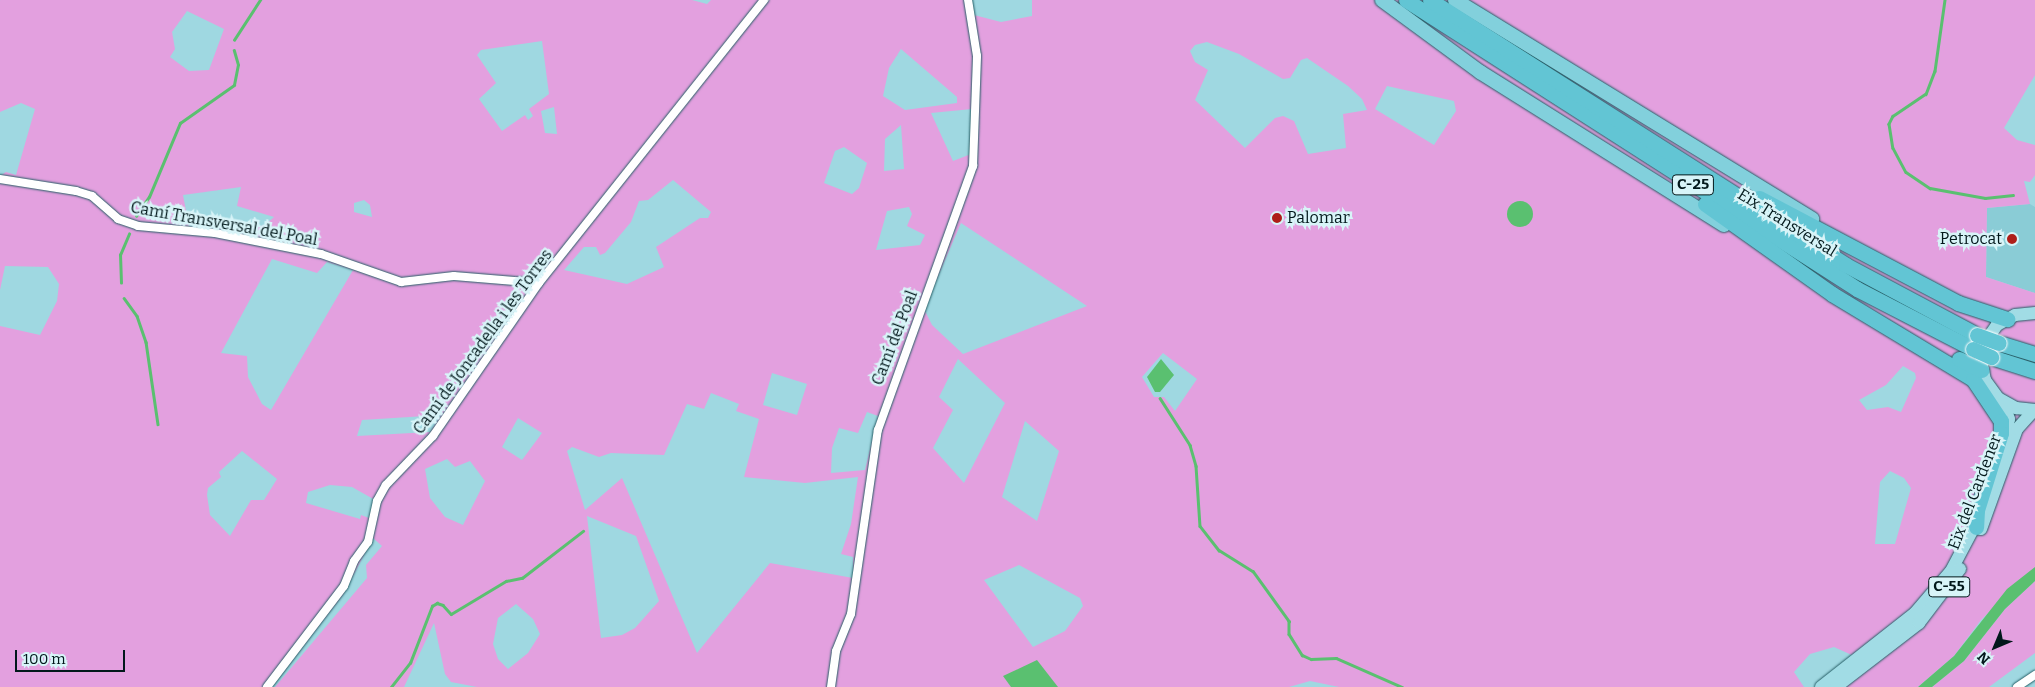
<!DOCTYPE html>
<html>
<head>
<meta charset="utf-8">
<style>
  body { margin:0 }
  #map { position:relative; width:2035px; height:687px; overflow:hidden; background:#9fd8e1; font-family:Bitter,serif }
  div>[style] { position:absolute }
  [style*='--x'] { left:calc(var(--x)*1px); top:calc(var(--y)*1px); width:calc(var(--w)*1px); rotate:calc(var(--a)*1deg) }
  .built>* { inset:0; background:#8accd6 }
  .green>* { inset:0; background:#e3a0df }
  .water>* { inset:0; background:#5ac070 }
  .round { border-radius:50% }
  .stream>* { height:2.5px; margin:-1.25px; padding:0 1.25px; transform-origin:1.25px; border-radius:1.25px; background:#5ac070 }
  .roads { filter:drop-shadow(0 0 1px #255d65) drop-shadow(0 0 1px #255d65) }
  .minor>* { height:8px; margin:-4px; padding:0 4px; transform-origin:4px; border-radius:4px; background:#fff }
  .primary>* { height:12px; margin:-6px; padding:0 6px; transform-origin:6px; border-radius:6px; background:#a1dce5 }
  .trunk>* { height:14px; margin:-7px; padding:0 7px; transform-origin:7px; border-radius:7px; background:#82d0dc }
  .motorway>* { height:15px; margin:-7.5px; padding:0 7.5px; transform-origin:7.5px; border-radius:7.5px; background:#62c5d4 }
  .bridges { filter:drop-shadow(0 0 1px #fff) drop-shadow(0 0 1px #fff) }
  .motorway-bridge>* { height:15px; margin:-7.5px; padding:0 7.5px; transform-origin:7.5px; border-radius:7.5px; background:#62c5d4 }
  .dots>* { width:14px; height:14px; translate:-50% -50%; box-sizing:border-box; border:2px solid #d8f4f8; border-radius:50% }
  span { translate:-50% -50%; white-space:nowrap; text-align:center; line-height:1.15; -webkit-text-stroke:5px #d8f4f8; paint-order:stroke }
  .shield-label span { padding:1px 4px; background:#d8f4f8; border:1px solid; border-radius:4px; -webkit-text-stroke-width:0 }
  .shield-label { font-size:15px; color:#02181b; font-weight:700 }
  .poi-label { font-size:16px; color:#02181b }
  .left { translate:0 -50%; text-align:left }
  .right { translate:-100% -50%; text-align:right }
  .street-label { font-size:16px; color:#02181b }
  .north { position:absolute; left:1970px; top:622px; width:50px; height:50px; -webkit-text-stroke:4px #d8f4f8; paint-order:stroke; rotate:225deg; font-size:14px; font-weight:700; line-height:20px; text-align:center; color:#02181b }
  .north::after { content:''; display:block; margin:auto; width:18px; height:22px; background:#02181b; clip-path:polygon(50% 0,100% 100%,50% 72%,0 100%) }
  .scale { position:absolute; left:15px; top:650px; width:110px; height:22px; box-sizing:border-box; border:2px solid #02181b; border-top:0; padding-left:6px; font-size:15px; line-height:18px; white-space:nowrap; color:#02181b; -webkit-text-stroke:4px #d8f4f8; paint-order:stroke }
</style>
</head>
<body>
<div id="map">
  <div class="built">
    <i style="clip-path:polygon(2030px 204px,2035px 207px,2035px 293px,1986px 277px,1987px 208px)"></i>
  </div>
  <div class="green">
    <i style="clip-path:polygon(evenodd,0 0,692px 0,707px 4px,711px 0,971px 0,974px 15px,1001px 22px,1032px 16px,1032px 0,2035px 0,2035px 75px,2004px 128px,2017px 140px,2035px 145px,2035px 175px,2030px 182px,2024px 181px,2030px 204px,1987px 208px,1986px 277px,2035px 293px,2035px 567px,1981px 620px,1954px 656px,1918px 687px,1815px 687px,1854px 656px,1834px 647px,1810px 654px,1794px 672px,1804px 687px,1339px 687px,1310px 681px,1289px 687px,477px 687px,451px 682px,445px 674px,434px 623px,404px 687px,275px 687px,367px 578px,366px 565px,382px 546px,373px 538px,343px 595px,272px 687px,0 687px,0 326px,40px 335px,57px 301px,59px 284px,48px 267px,5px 266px,0 290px,0 176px,6px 172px,16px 175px,35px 109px,21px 103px,0 112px,0 0,187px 11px,224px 29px,209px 70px,189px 71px,170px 57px,175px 49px,172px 32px,187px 11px,0 0,542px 41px,549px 94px,529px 109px,533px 116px,528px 120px,525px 115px,502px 131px,479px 99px,496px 83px,477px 55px,481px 50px,542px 41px,0 0,1207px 42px,1239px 54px,1283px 79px,1290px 78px,1301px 60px,1307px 58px,1348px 86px,1362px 99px,1367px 110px,1343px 114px,1346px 148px,1308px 154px,1294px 121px,1283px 116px,1275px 118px,1245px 148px,1195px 100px,1208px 70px,1195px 62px,1190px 51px,1195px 45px,1207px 42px,0 0,901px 49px,957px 97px,957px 103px,905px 110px,883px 96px,889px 68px,901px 49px,0 0,1387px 86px,1454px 101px,1456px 111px,1434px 145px,1375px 109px,1387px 86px,0 0,554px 107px,557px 134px,545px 133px,541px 111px,554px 107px,0 0,972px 109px,971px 154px,953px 161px,931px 113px,972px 109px,0 0,901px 125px,904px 169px,884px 171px,885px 139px,901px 125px,0 0,844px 147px,867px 163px,859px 188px,852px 194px,824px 183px,835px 151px,844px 147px,0 0,673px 180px,711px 212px,708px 218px,700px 218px,656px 247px,664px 267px,627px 284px,564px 270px,584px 247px,596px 247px,600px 255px,605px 253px,631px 222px,639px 201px,648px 200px,673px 180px,0 0,241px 187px,237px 206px,274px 217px,265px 225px,247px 230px,189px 226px,183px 195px,241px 187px,0 0,364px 200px,370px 205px,372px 217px,354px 212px,354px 203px,364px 200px,0 0,909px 207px,912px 214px,907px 226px,925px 235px,920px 245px,876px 250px,887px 211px,909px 207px,0 0,961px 223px,1087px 306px,963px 354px,932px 325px,924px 309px,961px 223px,0 0,272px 259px,317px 273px,327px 262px,353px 270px,271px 410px,262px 404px,248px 377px,247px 356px,221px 353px,272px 259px,0 0,1163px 353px,1197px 379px,1175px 411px,1164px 397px,1154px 397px,1142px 377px,1163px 353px,0 0,958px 359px,1005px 403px,964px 483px,933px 448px,953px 410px,939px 397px,958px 359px,0 0,1903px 366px,1915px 373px,1916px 378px,1901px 412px,1888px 407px,1867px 410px,1859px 400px,1886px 385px,1903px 366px,0 0,772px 373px,807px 384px,797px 415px,763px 405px,772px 373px,0 0,711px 393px,739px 404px,736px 411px,759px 419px,744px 477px,805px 483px,858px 477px,851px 524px,841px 554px,853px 557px,853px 578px,770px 563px,697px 653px,622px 478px,585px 510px,567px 451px,572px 447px,599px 457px,611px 453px,664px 455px,687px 404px,704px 409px,711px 393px,0 0,867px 412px,878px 416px,865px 470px,831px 473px,832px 448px,839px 428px,858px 433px,867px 412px,0 0,441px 415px,430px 432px,357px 436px,362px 420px,441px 415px,0 0,518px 418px,542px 433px,522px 460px,502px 447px,518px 418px,0 0,1025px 421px,1059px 451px,1037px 521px,1002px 497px,1025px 421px,0 0,242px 451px,277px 479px,264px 500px,251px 500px,230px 536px,210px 515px,207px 495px,208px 488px,221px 477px,219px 472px,242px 451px,0 0,447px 459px,455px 467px,470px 461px,485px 481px,463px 525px,445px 517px,430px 498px,425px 469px,447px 459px,0 0,1890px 471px,1904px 478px,1911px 488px,1895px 544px,1875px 544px,1880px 482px,1890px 471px,0 0,330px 485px,352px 487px,375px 500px,369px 518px,361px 515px,360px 519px,306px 503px,308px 492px,330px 485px,0 0,587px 516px,636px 536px,659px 601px,635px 628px,622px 635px,601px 638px,587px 516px,0 0,1019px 565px,1080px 598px,1083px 606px,1065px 631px,1033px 647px,984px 580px,1019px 565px,0 0,516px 604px,533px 619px,540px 634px,528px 653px,508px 669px,498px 659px,493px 644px,498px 618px,516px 604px)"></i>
    <i style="clip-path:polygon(2035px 581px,2035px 653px,1989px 687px,1932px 687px,1964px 661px,2005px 609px)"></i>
  </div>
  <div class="water">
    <i class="round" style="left:1507px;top:201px;width:26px;height:26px"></i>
    <i style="clip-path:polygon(1161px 359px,1174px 375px,1160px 392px,1155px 392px,1147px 377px)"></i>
    <i style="clip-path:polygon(2035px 567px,2035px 581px,2005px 609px,1964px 661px,1932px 687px,1918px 687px,1954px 656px,2007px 589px)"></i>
    <i style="clip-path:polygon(1037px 660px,1058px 687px,1011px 687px,1003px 676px)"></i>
  </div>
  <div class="stream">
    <i style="--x:1945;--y:0;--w:72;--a:98"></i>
    <i style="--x:1935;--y:71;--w:25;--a:111"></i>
    <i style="--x:1926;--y:94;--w:40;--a:146"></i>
    <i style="--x:1893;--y:116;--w:9;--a:117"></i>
    <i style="--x:1889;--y:124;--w:24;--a:81"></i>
    <i style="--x:1893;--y:148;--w:27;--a:62"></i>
    <i style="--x:1906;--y:172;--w:29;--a:34"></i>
    <i style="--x:1930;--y:188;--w:56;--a:10.3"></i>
    <i style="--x:1985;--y:198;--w:28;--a:-6"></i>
    <i style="--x:234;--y:40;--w:48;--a:-57"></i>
    <i style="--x:136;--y:216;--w:23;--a:-56"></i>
    <i style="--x:149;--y:197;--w:80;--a:-67.3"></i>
    <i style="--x:180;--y:123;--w:66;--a:-35.1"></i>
    <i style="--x:234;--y:85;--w:20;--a:-79"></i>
    <i style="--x:238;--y:65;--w:15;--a:-106"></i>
    <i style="--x:121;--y:283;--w:28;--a:-92"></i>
    <i style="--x:120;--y:255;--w:23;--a:-67"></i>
    <i style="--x:124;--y:298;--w:22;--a:54"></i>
    <i style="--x:137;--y:316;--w:28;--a:71"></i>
    <i style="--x:146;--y:342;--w:83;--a:81.7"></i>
    <i style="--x:1160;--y:398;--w:56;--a:57.4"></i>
    <i style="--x:1190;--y:445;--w:22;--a:74"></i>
    <i style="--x:1196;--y:466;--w:60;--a:86.2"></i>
    <i style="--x:1200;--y:526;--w:31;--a:52"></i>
    <i style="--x:1219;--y:550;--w:40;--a:32"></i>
    <i style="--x:1253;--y:571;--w:62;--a:54.2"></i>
    <i style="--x:1289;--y:621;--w:13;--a:90"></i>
    <i style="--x:1289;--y:634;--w:25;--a:58"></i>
    <i style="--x:1302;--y:655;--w:10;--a:24"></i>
    <i style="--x:1311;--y:659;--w:25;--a:-2"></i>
    <i style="--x:1336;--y:658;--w:72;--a:23.7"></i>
    <i style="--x:391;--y:687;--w:31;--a:-52"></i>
    <i style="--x:410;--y:663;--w:61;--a:-68.9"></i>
    <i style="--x:432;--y:606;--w:6;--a:-31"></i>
    <i style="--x:437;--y:603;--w:6;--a:18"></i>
    <i style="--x:443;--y:605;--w:12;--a:48"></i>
    <i style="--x:451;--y:614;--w:64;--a:-31"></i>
    <i style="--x:506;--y:581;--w:16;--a:-11"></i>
    <i style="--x:522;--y:578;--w:77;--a:-37.6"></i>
  </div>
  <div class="roads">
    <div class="minor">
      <i style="--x:0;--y:179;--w:77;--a:9"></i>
      <i style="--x:76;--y:191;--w:17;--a:17"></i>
      <i style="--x:92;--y:196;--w:35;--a:41"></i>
      <i style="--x:118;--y:219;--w:21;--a:19"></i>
      <i style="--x:138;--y:226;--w:77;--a:5.2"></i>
      <i style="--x:215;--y:233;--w:108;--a:11.2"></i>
      <i style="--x:321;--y:254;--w:85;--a:19.3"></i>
      <i style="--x:401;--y:282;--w:53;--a:-6.5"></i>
      <i style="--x:454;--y:276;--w:85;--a:4.7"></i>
      <i style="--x:267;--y:687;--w:127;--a:-52.7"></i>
      <i style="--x:344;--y:586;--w:27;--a:-68"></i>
      <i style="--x:354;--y:561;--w:24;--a:-54"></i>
      <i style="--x:368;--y:542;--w:42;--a:-77.6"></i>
      <i style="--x:377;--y:501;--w:18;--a:-61"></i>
      <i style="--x:386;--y:485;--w:68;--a:-46.2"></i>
      <i style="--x:433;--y:436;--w:186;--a:-55.3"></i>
      <i style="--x:539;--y:283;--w:362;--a:-51.5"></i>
      <i style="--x:831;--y:687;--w:36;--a:-82"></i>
      <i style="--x:836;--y:651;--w:40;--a:-68"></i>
      <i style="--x:851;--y:614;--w:186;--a:-81.7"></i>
      <i style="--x:878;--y:430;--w:281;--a:-70.2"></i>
      <i style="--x:973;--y:166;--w:110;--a:-87.9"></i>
      <i style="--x:977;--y:56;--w:57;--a:-99.1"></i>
      <i style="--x:2017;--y:687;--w:22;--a:-34"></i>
    </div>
    <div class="primary">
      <i style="--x:2035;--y:313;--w:20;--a:174"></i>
      <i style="--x:2015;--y:315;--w:21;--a:151"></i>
      <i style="--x:1997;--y:325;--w:21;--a:125"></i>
      <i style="--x:1985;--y:342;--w:19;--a:102"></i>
      <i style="--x:1981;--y:361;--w:19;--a:78"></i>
      <i style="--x:1985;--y:380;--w:22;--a:54"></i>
      <i style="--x:1998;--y:398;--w:21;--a:29"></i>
      <i style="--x:2016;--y:408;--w:19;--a:6"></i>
      <i style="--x:2004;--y:402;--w:18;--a:74"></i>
      <i style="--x:2009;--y:419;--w:18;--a:103"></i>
      <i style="--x:1981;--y:529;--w:106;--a:-70.2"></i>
      <i style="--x:2017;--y:429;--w:25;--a:-48"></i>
      <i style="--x:1821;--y:687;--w:120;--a:-38.2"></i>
      <i style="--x:1915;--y:613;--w:55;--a:-49.4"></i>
      <i style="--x:1951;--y:571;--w:60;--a:-62.2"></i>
      <i style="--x:1836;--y:687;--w:105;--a:-37.6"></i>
      <i style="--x:1919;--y:623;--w:68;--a:-52.8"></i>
    </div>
    <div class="trunk">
      <i style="--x:1382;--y:0;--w:122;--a:36.3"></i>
      <i style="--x:1480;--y:72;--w:288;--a:32.1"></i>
      <i style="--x:1455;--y:0;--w:419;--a:31.5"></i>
    </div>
    <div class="motorway">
      <i style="--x:1406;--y:0;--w:536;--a:32.65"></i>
      <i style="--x:1857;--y:289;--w:131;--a:27.3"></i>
      <i style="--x:1430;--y:0;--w:493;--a:32.5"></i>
      <i style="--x:1846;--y:265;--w:149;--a:28.1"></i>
      <i style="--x:1759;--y:198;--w:225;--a:27.8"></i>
      <i style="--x:1958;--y:303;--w:52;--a:18.1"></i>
      <i style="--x:1705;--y:204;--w:156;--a:35.3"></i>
      <i style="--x:1832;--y:294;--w:165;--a:31.1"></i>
      <i style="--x:1973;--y:379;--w:50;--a:56.3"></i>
      <i style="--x:2001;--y:421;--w:12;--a:90"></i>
      <i style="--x:2001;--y:433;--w:81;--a:107.3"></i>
      <i style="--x:1977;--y:510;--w:17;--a:93"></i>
      <i style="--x:1999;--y:343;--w:38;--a:17"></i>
      <i style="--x:1991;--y:357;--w:46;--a:17.7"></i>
      <i style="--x:1959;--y:359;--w:25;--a:26"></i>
    </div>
  </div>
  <div class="bridges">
    <div class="motorway-bridge">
      <i style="--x:1977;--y:335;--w:23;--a:20"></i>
      <i style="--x:1973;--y:349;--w:20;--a:24"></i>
    </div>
  </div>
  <div class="dots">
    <i style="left:1277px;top:218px;background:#ae1e19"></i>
    <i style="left:2012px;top:239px;background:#ae1e19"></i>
  </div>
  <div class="shield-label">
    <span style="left:1693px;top:185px">C-25</span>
    <span style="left:1949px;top:587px">C-55</span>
  </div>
  <div class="poi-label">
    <span class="left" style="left:1287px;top:218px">Palomar</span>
    <span class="right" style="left:2002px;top:239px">Petrocat</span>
  </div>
  <div class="street-label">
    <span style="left:1787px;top:223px;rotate:32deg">Eix Transversal</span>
    <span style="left:224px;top:224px;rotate:10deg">Camí Transversal del Poal</span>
    <span style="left:895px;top:338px;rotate:-69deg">Camí del Poal</span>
    <span style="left:483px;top:342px;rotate:-54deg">Camí de Joncadella i les Torres</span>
    <span style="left:1975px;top:492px;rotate:-69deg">Eix del Cardener</span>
  </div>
  <div class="north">N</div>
  <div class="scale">100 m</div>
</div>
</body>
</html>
